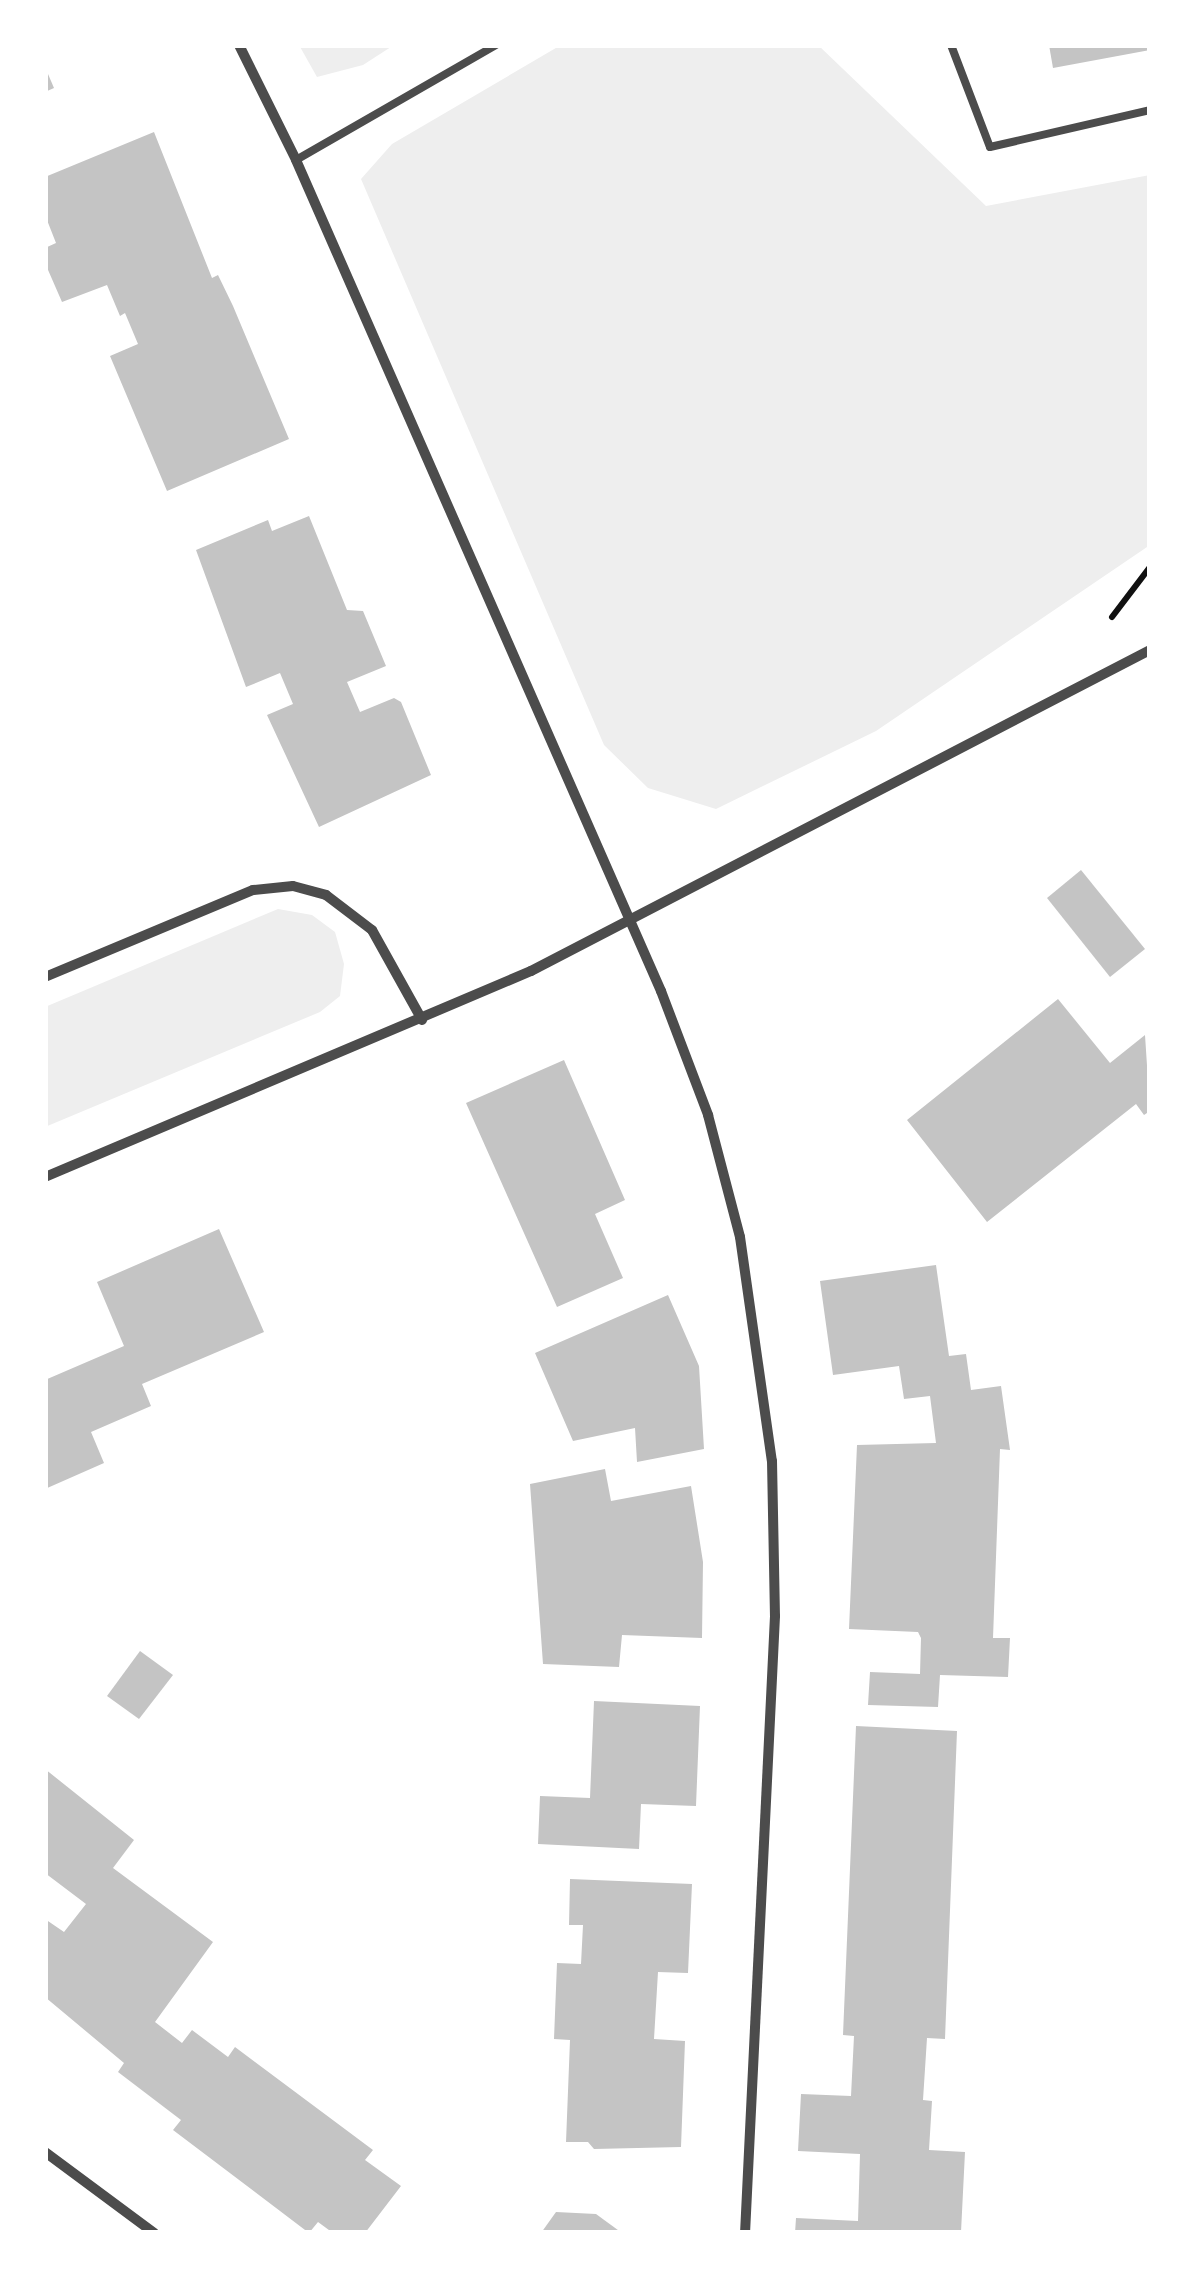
<!DOCTYPE html>
<html>
<head>
<meta charset="utf-8">
<style>
  body { margin:0 }
  #map { position:relative; width:1195px; height:2278px; overflow:hidden; background:#fff; font-family:"IBM Plex Sans",sans-serif }
  div>[style] { position:absolute }
  [style*='--x'] { left:calc(var(--x)*1px); top:calc(var(--y)*1px); width:calc(var(--w)*1px); rotate:calc(var(--a)*1deg) }
  .green>* { inset:0; background:#eee }
  .building>* { inset:0; background:#c4c4c4 }
  .path>* { height:6px; margin:-3px; padding:0 3px; transform-origin:3px; border-radius:3px; background:#111 }
  .service>* { height:8px; margin:-4px; padding:0 4px; transform-origin:4px; border-radius:4px; background:#4c4c4c }
  .minor>* { height:10px; margin:-5px; padding:0 5px; transform-origin:5px; border-radius:5px; background:#4c4c4c }
  span { translate:-50% -50%; white-space:nowrap; text-align:center; line-height:1.15; -webkit-text-stroke:8px #fff; paint-order:stroke }
  .frame { position:absolute; inset:0; border:48px solid #fff; pointer-events:none }
</style>
</head>
<body>
<div id="map">
  <div class="green">
    <i style="clip-path:polygon(299px 45px,394px 45px,363px 65px,317px 77px)"></i>
    <i style="clip-path:polygon(561px 45px,818px 45px,986px 206px,1150px 175px,1150px 545px,876px 731px,716px 809px,648px 788px,604px 745px,361px 179px,392px 144px)"></i>
    <i style="clip-path:polygon(278px 909px,312px 915px,335px 932px,344px 964px,340px 996px,320px 1012px,45px 1127px,45px 1007px)"></i>
  </div>
  <div class="building">
    <i style="clip-path:polygon(1049px 45px,1150px 45px,1150px 50px,1053px 68px)"></i>
    <i style="clip-path:polygon(45px 67px,54px 88px,45px 92px)"></i>
    <i style="clip-path:polygon(154px 132px,212px 278px,218px 275px,233px 306px,289px 439px,167px 491px,110px 356px,138px 344px,125px 313px,120px 316px,107px 285px,62px 302px,45px 263px,45px 248px,56px 243px,45px 215px,45px 177px)"></i>
    <i style="clip-path:polygon(309px 516px,347px 610px,363px 611px,386px 666px,347px 682px,360px 712px,394px 698px,401px 702px,431px 775px,319px 827px,267px 715px,293px 704px,280px 673px,246px 687px,196px 550px,268px 520px,272px 531px)"></i>
    <i style="clip-path:polygon(1081px 870px,1145px 949px,1110px 977px,1047px 898px)"></i>
    <i style="clip-path:polygon(1058px 999px,1110px 1063px,1145px 1035px,1150px 1111px,1144px 1115px,1136px 1104px,987px 1222px,907px 1120px)"></i>
    <i style="clip-path:polygon(564px 1060px,625px 1200px,595px 1214px,623px 1278px,557px 1307px,466px 1103px)"></i>
    <i style="clip-path:polygon(219px 1229px,264px 1332px,142px 1384px,151px 1406px,91px 1432px,104px 1463px,45px 1489px,45px 1380px,124px 1346px,97px 1282px)"></i>
    <i style="clip-path:polygon(936px 1265px,949px 1356px,966px 1354px,971px 1390px,1001px 1386px,1010px 1450px,1000px 1449px,993px 1638px,1010px 1638px,1008px 1677px,940px 1675px,938px 1707px,868px 1705px,870px 1672px,920px 1674px,921px 1638px,918px 1632px,849px 1629px,857px 1445px,936px 1443px,930px 1396px,904px 1399px,899px 1366px,833px 1375px,820px 1281px)"></i>
    <i style="clip-path:polygon(668px 1295px,699px 1366px,704px 1449px,637px 1462px,635px 1428px,573px 1441px,535px 1353px)"></i>
    <i style="clip-path:polygon(605px 1469px,611px 1501px,691px 1486px,703px 1562px,702px 1638px,622px 1635px,619px 1667px,543px 1664px,530px 1484px)"></i>
    <i style="clip-path:polygon(140px 1651px,173px 1675px,139px 1719px,107px 1696px)"></i>
    <i style="clip-path:polygon(594px 1701px,700px 1706px,696px 1806px,641px 1804px,639px 1849px,538px 1844px,540px 1796px,590px 1798px)"></i>
    <i style="clip-path:polygon(856px 1726px,957px 1731px,945px 2039px,927px 2038px,923px 2100px,932px 2101px,929px 2150px,965px 2152px,961px 2232px,795px 2233px,796px 2218px,858px 2221px,860px 2154px,798px 2151px,801px 2094px,851px 2096px,854px 2036px,843px 2035px)"></i>
    <i style="clip-path:polygon(45px 1769px,134px 1840px,113px 1868px,213px 1942px,155px 2022px,182px 2043px,192px 2030px,228px 2057px,235px 2047px,373px 2150px,365px 2160px,401px 2186px,365px 2233px,333px 2233px,318px 2222px,309px 2233px,173px 2130px,181px 2120px,118px 2072px,124px 2063px,45px 1997px,45px 1919px,64px 1932px,86px 1904px,45px 1873px)"></i>
    <i style="clip-path:polygon(570px 1879px,692px 1884px,688px 1973px,658px 1972px,654px 2039px,685px 2041px,681px 2147px,594px 2149px,588px 2142px,566px 2142px,570px 2040px,554px 2039px,557px 1963px,581px 1964px,583px 1925px,569px 1925px)"></i>
    <i style="clip-path:polygon(556px 2212px,596px 2214px,622px 2233px,541px 2233px)"></i>
  </div>
  <div class="path">
    <i style="--x:1112;--y:617;--w:63;--a:-52.8"></i>
  </div>
  <div class="service">
    <i style="--x:951;--y:45;--w:109;--a:69.1"></i>
    <i style="--x:990;--y:147;--w:164;--a:-13"></i>
    <i style="--x:296;--y:160;--w:231;--a:-29.9"></i>
  </div>
  <div class="minor">
    <i style="--x:239;--y:45;--w:128;--a:63.6"></i>
    <i style="--x:296;--y:160;--w:908;--a:66.29"></i>
    <i style="--x:661;--y:991;--w:133;--a:69.2"></i>
    <i style="--x:708;--y:1115;--w:126;--a:75.3"></i>
    <i style="--x:740;--y:1237;--w:226;--a:81.9"></i>
    <i style="--x:772;--y:1461;--w:155;--a:88.9"></i>
    <i style="--x:775;--y:1616;--w:618;--a:92.78"></i>
    <i style="--x:45;--y:977;--w:225;--a:-22.7"></i>
    <i style="--x:253;--y:890;--w:40;--a:-5.7"></i>
    <i style="--x:293;--y:886;--w:34;--a:15"></i>
    <i style="--x:326;--y:895;--w:58;--a:37.3"></i>
    <i style="--x:372;--y:930;--w:103;--a:60.9"></i>
    <i style="--x:45;--y:1177;--w:528;--a:-22.97"></i>
    <i style="--x:531;--y:971;--w:697;--a:-27.41"></i>
    <i style="--x:45;--y:2152;--w:136;--a:36.6"></i>
  </div>
  <div class="frame"></div>
</div>
</body>
</html>
